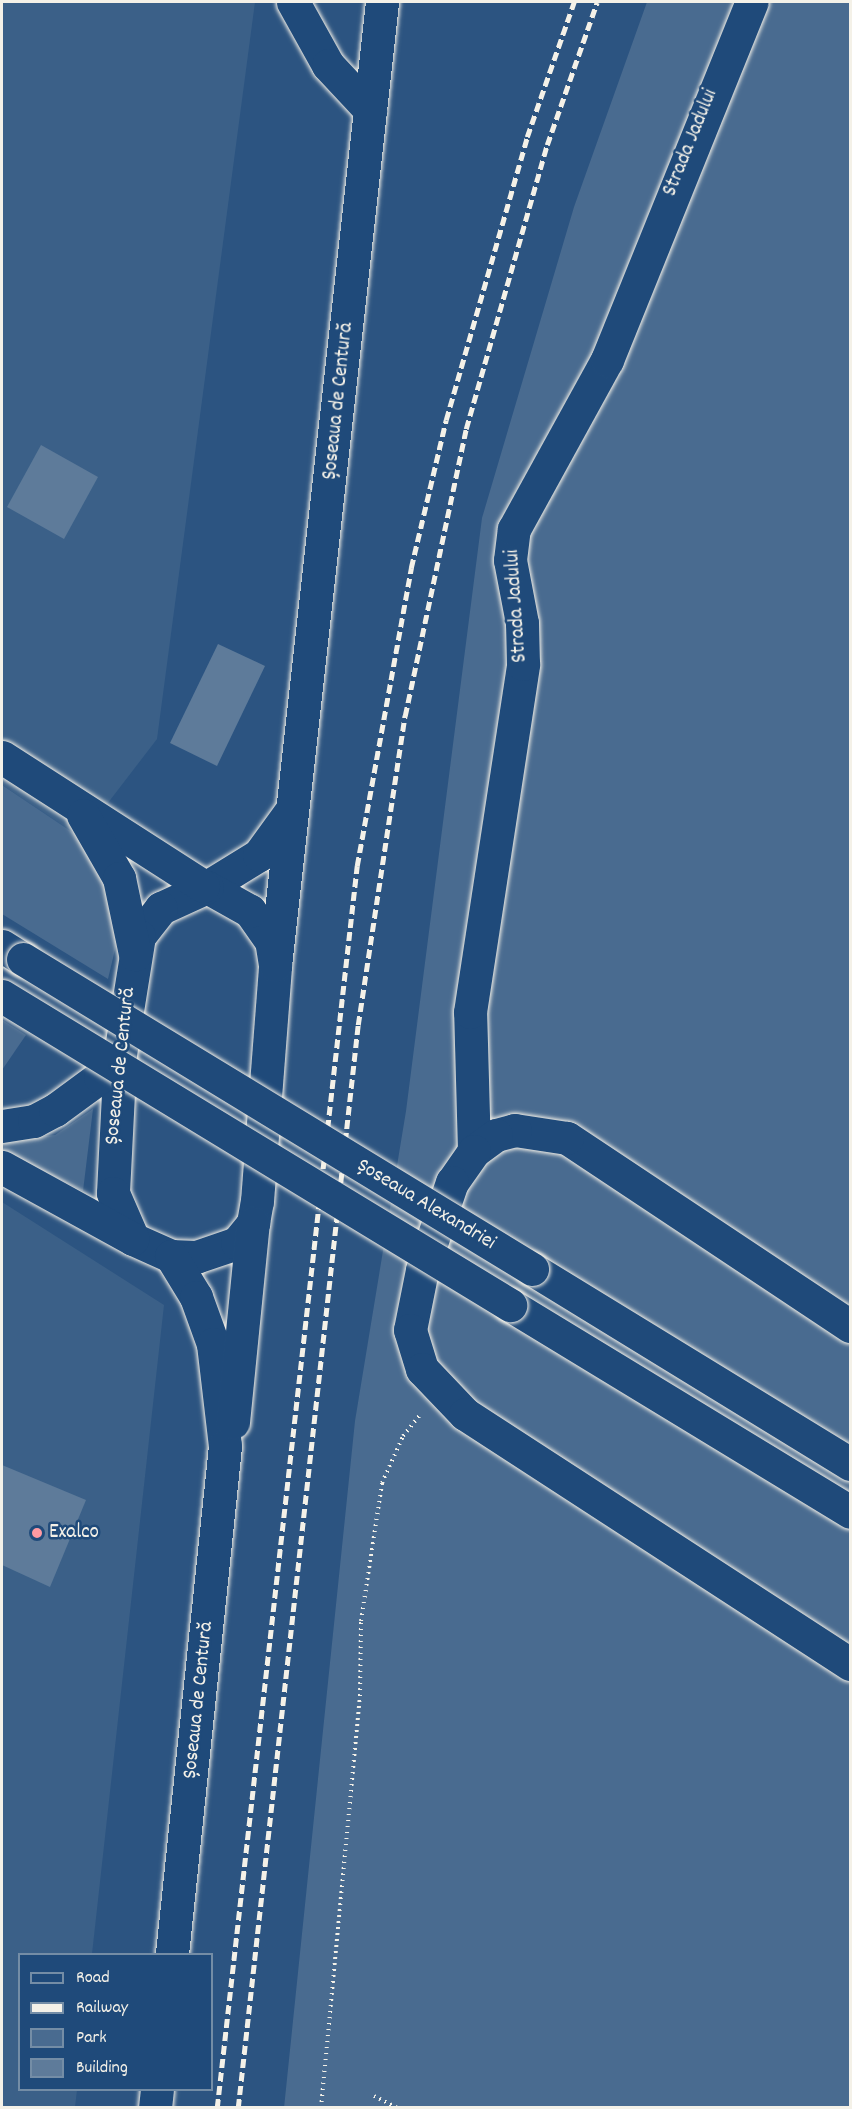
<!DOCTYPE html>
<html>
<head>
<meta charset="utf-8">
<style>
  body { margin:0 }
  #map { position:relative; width:852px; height:2109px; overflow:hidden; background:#2c5481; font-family:Dekko,sans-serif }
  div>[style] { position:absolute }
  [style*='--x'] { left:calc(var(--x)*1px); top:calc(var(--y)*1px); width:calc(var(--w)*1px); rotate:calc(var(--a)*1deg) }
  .built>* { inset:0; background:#3b6088 }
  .green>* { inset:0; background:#496b90 }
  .building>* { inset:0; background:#5e7b9a }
  .path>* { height:4px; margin-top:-2px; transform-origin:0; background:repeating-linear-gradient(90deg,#f4f1e8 0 1.5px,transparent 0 6px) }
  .roads { filter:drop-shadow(0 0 2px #f4f1e8) drop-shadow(0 0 2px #f4f1e8) }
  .street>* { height:33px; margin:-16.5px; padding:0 16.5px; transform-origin:16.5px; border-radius:16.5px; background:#1f4a7a }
  .primary>* { height:33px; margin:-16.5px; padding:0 16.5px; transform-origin:16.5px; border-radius:16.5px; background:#1f4a7a }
  .highway>* { height:33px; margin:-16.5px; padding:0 16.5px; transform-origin:16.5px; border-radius:16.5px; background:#1f4a7a }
  .rail>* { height:4.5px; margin-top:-2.25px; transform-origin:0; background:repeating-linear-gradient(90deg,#f4f1e8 0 9px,transparent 0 13.5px) }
  .bridges { filter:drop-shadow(0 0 2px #f4f1e8) drop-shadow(0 0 2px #f4f1e8) }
  .primary-bridge>* { height:33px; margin:-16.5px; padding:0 16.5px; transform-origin:16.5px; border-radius:16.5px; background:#1f4a7a }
  .dots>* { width:16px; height:16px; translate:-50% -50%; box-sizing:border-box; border:3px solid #1f4a7a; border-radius:50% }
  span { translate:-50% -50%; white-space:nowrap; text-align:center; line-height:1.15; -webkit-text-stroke:5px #1f4a7a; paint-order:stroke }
  .street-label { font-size:21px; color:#f4f1e8 }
  .poi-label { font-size:21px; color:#f4f1e8 }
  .left { translate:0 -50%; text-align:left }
  .frame { position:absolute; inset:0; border:3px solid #f4f1e8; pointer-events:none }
  .legend { position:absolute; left:18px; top:1953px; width:195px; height:138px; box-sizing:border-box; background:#1f4a7a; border:2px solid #748da6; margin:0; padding:8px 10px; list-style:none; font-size:18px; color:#f4f1e8 }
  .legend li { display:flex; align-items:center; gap:12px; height:30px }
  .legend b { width:30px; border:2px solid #748da6 }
</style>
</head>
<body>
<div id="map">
  <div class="built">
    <i style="clip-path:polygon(2px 2px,255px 2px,157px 739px,81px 838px,2px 785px)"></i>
    <i style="clip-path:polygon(2px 1202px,164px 1305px,92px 1954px,20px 1954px,20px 2090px,77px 2090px,75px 2107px,2px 2107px)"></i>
  </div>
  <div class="green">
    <i style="clip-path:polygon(647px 2px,850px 2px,850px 2107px,284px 2108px,355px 1421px,406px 1111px,482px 518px,574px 207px)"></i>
    <i style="clip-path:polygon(2px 785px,81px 838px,106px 889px,117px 941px,108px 979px,2px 914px)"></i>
    <i style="clip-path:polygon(2px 1020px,26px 1035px,2px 1070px)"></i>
    <i style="clip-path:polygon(93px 1109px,83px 1191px,2px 1150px,2px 1141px,55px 1135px)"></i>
  </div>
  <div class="building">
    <i style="clip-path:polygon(41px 445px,98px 477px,64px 539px,7px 507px)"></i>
    <i style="clip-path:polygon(218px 644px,265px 666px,217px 766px,170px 743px)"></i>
    <i style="clip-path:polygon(2px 1465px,86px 1500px,50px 1587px,2px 1565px)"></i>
  </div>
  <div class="path">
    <i style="--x:374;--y:2096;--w:27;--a:27"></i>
    <i style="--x:321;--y:2108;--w:414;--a:-84.6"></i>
    <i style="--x:360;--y:1696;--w:75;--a:-89.2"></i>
    <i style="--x:361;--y:1621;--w:140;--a:-81.3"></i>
    <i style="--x:382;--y:1483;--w:51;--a:-65.9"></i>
    <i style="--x:403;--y:1436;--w:28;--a:-51"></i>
  </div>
  <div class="roads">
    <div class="street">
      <i style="--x:293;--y:2;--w:72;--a:60.9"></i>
      <i style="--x:328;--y:65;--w:62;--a:47"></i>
      <i style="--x:474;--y:1151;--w:139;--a:-91.6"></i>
      <i style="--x:470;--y:1012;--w:352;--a:-81.3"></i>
      <i style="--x:523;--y:664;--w:41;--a:-91.4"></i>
      <i style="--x:522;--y:623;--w:64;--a:-100.8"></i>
      <i style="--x:510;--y:560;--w:31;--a:-83"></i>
      <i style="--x:514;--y:529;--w:193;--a:-61.2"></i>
      <i style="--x:607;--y:360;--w:386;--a:-68"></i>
      <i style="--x:850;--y:1326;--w:340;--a:-146.4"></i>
      <i style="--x:567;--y:1138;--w:53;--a:-171.3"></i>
      <i style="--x:515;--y:1130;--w:20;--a:165"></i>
      <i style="--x:496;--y:1135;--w:27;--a:144"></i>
      <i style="--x:474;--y:1151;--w:38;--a:125"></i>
      <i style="--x:452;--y:1182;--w:93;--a:108.8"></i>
      <i style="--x:422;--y:1270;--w:61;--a:101.3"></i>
      <i style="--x:410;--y:1330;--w:41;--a:72.9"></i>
      <i style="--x:422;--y:1369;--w:62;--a:46.3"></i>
      <i style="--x:465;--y:1414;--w:459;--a:33"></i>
    </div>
    <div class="primary">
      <i style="--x:207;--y:887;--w:61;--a:-31.6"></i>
      <i style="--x:259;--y:855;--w:54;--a:-54"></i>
      <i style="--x:275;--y:965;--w:24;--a:-99"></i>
      <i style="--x:271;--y:941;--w:37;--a:-125"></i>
      <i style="--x:250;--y:911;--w:49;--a:-150.8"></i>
      <i style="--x:207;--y:887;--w:51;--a:155.5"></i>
      <i style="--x:161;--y:908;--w:36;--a:128"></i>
      <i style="--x:139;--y:936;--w:120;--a:99.1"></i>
      <i style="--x:120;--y:1054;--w:139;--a:92.9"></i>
      <i style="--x:113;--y:1193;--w:50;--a:66.5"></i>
      <i style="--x:133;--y:1239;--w:42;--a:24.1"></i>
      <i style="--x:171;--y:1256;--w:25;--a:2"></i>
      <i style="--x:196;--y:1257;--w:43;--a:-18.9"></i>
      <i style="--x:237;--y:1243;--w:26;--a:-51"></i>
      <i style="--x:253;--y:1223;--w:22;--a:-80"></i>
      <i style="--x:257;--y:1201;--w:237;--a:-85.6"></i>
      <i style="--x:275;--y:965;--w:969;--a:-83.66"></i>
      <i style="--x:171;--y:1256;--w:48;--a:58.6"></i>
      <i style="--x:196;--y:1297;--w:50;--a:70.1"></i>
      <i style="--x:213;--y:1344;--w:103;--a:83.3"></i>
      <i style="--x:225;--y:1446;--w:511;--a:95.96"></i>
      <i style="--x:532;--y:1269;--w:373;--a:31.5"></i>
      <i style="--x:510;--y:1305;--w:398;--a:31.3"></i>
      <i style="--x:233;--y:1422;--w:200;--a:-84.3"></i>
      <i style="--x:155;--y:2108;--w:18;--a:-84"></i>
    </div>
    <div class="highway">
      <i style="--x:2;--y:757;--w:239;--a:32.7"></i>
      <i style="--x:83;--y:815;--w:73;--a:60.3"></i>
      <i style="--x:119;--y:878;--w:78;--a:78.1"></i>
      <i style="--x:2;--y:946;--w:25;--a:32"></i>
      <i style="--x:2;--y:1126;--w:32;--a:-9"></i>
      <i style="--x:34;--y:1121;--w:24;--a:-28"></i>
      <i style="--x:55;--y:1110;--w:56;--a:-36.3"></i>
      <i style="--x:100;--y:1077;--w:30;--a:-49"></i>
      <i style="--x:2;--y:1167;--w:149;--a:28.8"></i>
    </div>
  </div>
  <div class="rail">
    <i style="--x:217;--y:2108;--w:1250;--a:-83.57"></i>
    <i style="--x:357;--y:866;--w:303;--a:-79.7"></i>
    <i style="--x:411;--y:568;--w:152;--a:-76.7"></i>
    <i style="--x:446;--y:420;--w:294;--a:-74"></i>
    <i style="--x:527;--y:137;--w:143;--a:-70.8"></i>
    <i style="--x:238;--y:2108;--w:1090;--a:-83.68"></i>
    <i style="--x:358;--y:1025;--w:313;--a:-81.4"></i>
    <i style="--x:405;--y:716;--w:293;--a:-78"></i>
    <i style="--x:466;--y:429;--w:295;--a:-74.1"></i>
    <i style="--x:547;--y:145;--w:151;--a:-70.7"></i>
  </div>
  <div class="bridges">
    <div class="primary-bridge">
      <i style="--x:23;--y:959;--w:596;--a:31.34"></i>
      <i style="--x:2;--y:996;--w:595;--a:31.31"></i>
    </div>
  </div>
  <div class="dots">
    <i style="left:37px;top:1533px;background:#ff9aa2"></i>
  </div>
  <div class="street-label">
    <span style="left:691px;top:143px;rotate:-68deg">Strada Jadului</span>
    <span style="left:339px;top:401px;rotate:-84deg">Șoseaua de Centură</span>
    <span style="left:517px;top:606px;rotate:-94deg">Strada Jadului</span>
    <span style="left:121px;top:1066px;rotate:-84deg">Șoseaua de Centură</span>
    <span style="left:426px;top:1205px;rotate:31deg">Șoseaua Alexandriei</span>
    <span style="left:199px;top:1700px;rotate:-84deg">Șoseaua de Centură</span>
  </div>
  <div class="poi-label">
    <span class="left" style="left:49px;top:1533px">Exalco</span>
  </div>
  <div class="frame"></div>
  <ul class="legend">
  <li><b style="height:8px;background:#1f4a7a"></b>Road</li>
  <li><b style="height:8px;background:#f4f1e8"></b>Railway</li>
  <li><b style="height:16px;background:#496b90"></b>Park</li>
  <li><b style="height:16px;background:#5e7b9a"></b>Building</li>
  </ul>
</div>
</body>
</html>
